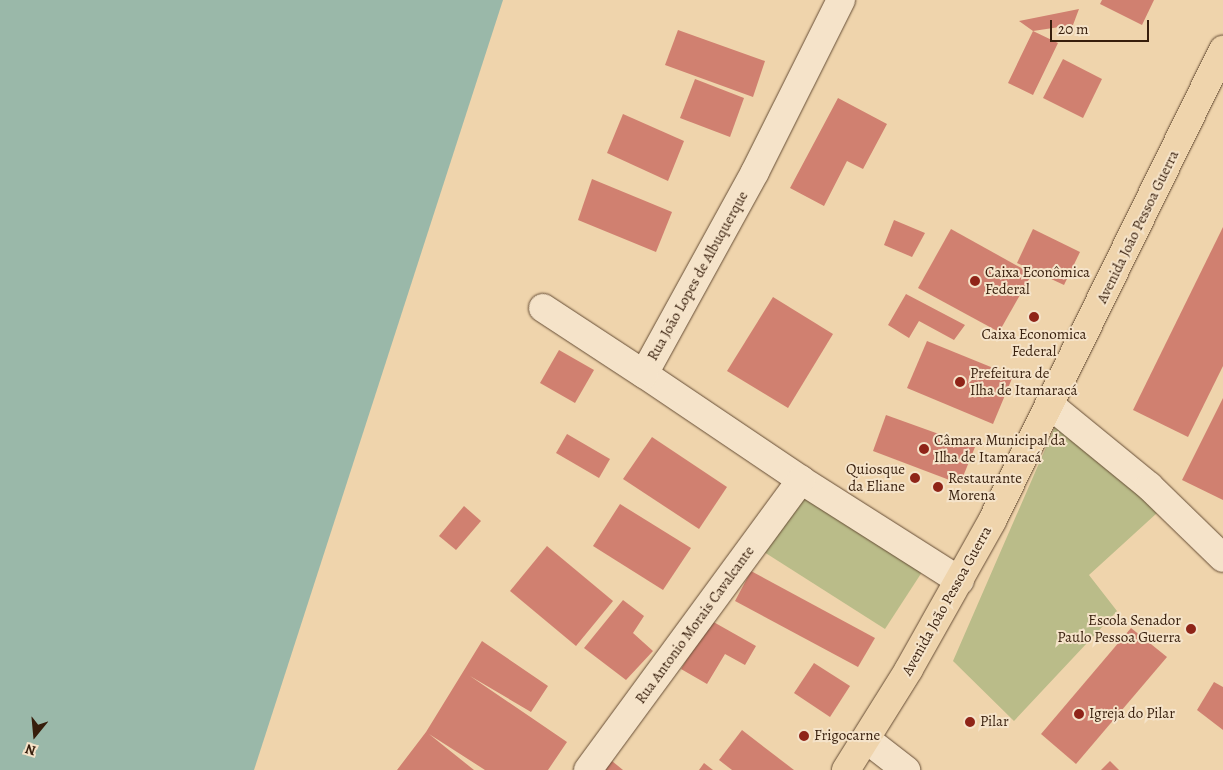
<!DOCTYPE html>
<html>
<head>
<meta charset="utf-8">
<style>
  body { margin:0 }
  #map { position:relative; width:1223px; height:770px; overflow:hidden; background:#efd4ac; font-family:Alegreya,serif }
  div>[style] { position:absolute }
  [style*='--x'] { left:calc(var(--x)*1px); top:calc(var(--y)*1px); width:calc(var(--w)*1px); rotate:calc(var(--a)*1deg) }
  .green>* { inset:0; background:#babc89 }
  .water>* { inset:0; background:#9ab8a9 }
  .building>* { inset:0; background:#d08070 }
  .roads { filter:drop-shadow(0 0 1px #654c34) drop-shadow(0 0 1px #654c34) }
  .minor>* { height:28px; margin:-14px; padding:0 14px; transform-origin:14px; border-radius:14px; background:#f5e3c9 }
  .tertiary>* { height:28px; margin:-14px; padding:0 14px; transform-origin:14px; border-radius:14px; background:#f5e3c9 }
  .primary>* { height:28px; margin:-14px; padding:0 14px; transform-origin:14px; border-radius:14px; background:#efd4ac }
  .dots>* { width:14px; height:14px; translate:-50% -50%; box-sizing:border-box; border:2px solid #f5e3c9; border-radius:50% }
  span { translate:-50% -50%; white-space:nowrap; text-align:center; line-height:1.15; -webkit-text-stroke:4px #f5e3c9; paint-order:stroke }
  .street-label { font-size:15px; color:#371e0c }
  .poi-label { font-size:15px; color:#371e0c }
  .left { translate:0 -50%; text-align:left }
  .right { translate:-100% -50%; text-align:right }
  .north { position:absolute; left:10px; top:710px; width:50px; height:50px; -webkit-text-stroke:4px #f5e3c9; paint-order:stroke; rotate:197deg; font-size:14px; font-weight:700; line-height:20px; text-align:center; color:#371e0c }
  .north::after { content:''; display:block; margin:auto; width:18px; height:22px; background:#371e0c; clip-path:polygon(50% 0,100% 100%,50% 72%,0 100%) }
  .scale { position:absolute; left:1050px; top:20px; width:99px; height:22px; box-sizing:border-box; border:2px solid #371e0c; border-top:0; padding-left:6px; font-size:15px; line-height:18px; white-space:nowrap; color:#371e0c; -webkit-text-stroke:4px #f5e3c9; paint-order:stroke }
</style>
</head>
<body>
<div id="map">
  <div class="green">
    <i style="clip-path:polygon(1057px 422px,1168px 503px,1089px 575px,1117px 611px,1014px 721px,953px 661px)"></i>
    <i style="clip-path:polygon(803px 492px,924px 569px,885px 629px,764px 552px)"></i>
  </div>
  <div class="water">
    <i style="clip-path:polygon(0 0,503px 0,254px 770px,0 770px)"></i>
  </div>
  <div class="building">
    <i style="clip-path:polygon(1102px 0,1154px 0,1142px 25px,1100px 4px)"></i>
    <i style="clip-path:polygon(1079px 9px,1073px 25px,1033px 31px,1058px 43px,1033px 95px,1008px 83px,1033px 31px,1019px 21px)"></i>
    <i style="clip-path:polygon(678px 30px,765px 61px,753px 97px,665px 65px)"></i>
    <i style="clip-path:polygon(1063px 59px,1102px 79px,1083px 118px,1043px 98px)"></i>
    <i style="clip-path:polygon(695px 79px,744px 98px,730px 137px,680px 118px)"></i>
    <i style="clip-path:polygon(838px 98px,887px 124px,863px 169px,847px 161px,824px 206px,790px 188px)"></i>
    <i style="clip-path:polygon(623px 114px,684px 141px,668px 181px,607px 153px)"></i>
    <i style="clip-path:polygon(592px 179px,672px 212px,656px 252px,578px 220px)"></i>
    <i style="clip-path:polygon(894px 220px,925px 233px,912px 257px,884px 245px)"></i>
    <i style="clip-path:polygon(1223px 227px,1223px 366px,1188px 437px,1133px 410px)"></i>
    <i style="clip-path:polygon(951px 229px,1032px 274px,999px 332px,918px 288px)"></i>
    <i style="clip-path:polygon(1033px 229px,1080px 252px,1064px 285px,1017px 263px)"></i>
    <i style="clip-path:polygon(906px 294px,965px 325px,954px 340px,919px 321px,909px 338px,888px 325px)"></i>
    <i style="clip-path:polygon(773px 297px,833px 334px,788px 408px,727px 371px)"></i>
    <i style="clip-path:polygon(927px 341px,1013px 376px,993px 424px,907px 388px)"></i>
    <i style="clip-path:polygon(559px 350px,594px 370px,575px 403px,540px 383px)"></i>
    <i style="clip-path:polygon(1223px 398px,1223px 500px,1182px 480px)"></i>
    <i style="clip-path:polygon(886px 415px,975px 447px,960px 484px,873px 451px)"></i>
    <i style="clip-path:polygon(567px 434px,610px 459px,599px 478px,556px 453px)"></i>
    <i style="clip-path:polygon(652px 437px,727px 487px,699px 529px,623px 479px)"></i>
    <i style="clip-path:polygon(620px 504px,691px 548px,663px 590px,593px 546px)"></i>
    <i style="clip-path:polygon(464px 506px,481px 521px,456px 550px,439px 536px)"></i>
    <i style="clip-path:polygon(547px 546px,613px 601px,576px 646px,510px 591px)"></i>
    <i style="clip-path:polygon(751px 571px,875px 638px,858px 667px,735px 601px)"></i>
    <i style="clip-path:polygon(623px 600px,644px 616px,633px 633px,653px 651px,626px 680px,584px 648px)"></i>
    <i style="clip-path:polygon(710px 620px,756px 646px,745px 665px,725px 654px,707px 684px,681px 669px)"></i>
    <i style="clip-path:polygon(1131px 628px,1167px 657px,1076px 764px,1041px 734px)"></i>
    <i style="clip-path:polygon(482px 641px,548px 686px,531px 712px,470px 676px,567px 742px,548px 770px,485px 770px,429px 734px,474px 770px,397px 770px,426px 732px)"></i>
    <i style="clip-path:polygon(814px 663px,850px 686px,830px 717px,794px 693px)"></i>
    <i style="clip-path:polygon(1214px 682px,1223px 687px,1223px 730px,1197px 710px)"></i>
    <i style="clip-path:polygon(742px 730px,794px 770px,732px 770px,719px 760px)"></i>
    <i style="clip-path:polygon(612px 761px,623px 770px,605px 770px)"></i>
    <i style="clip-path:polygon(1110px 761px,1119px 770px,1101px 770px)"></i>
    <i style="clip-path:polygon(704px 763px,713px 770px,699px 770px)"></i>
  </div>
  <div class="roads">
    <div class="minor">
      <i style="--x:841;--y:0;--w:192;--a:116.6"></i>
      <i style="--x:755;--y:172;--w:230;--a:118.8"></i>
      <i style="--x:644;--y:374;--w:189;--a:34"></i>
      <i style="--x:801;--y:480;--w:188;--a:32.4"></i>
      <i style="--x:543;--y:308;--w:121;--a:33.2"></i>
      <i style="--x:1050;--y:405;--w:128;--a:39.3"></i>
      <i style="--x:1149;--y:486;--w:103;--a:44.2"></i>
      <i style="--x:588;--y:770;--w:360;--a:-53.7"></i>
    </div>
    <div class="tertiary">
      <i style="--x:866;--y:739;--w:51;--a:37.8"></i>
    </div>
    <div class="primary">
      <i style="--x:846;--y:770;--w:119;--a:-58"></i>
      <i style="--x:909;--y:669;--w:170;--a:-60.7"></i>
      <i style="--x:992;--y:521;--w:525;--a:-63.87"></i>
    </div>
  </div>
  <div class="dots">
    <i style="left:975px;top:281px;background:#8f2418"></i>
    <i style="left:1034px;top:317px;background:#8f2418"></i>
    <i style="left:960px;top:382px;background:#8f2418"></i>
    <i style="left:924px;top:449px;background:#8f2418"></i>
    <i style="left:915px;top:478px;background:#8f2418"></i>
    <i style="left:938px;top:487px;background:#8f2418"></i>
    <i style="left:1191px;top:629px;background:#8f2418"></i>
    <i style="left:1079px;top:714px;background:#8f2418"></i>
    <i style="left:970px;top:722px;background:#8f2418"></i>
    <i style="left:804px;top:736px;background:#8f2418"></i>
  </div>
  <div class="street-label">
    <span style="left:1138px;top:227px;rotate:-64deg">Avenida João Pessoa Guerra</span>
    <span style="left:698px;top:276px;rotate:-61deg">Rua João Lopes de Albuquerque</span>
    <span style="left:947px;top:601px;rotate:-61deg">Avenida João Pessoa Guerra</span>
    <span style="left:695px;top:625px;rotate:-54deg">Rua Antonio Morais Cavalcante</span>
  </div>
  <div class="poi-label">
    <span class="left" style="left:985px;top:281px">Caixa Econômica<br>Federal</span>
    <span style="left:1034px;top:343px">Caixa Economica<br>Federal</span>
    <span class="left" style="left:970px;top:382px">Prefeitura de<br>Ilha de Itamaracá</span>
    <span class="left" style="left:934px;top:449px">Câmara Municipal da<br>Ilha de Itamaracá</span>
    <span class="right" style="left:905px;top:478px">Quiosque<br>da Eliane</span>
    <span class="left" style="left:948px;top:487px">Restaurante<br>Morena</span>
    <span class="right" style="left:1181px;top:629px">Escola Senador<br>Paulo Pessoa Guerra</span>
    <span class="left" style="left:1089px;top:714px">Igreja do Pilar</span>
    <span class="left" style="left:980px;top:722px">Pilar</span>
    <span class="left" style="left:814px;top:736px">Frigocarne</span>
  </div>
  <div class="north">N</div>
  <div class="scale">20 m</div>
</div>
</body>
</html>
